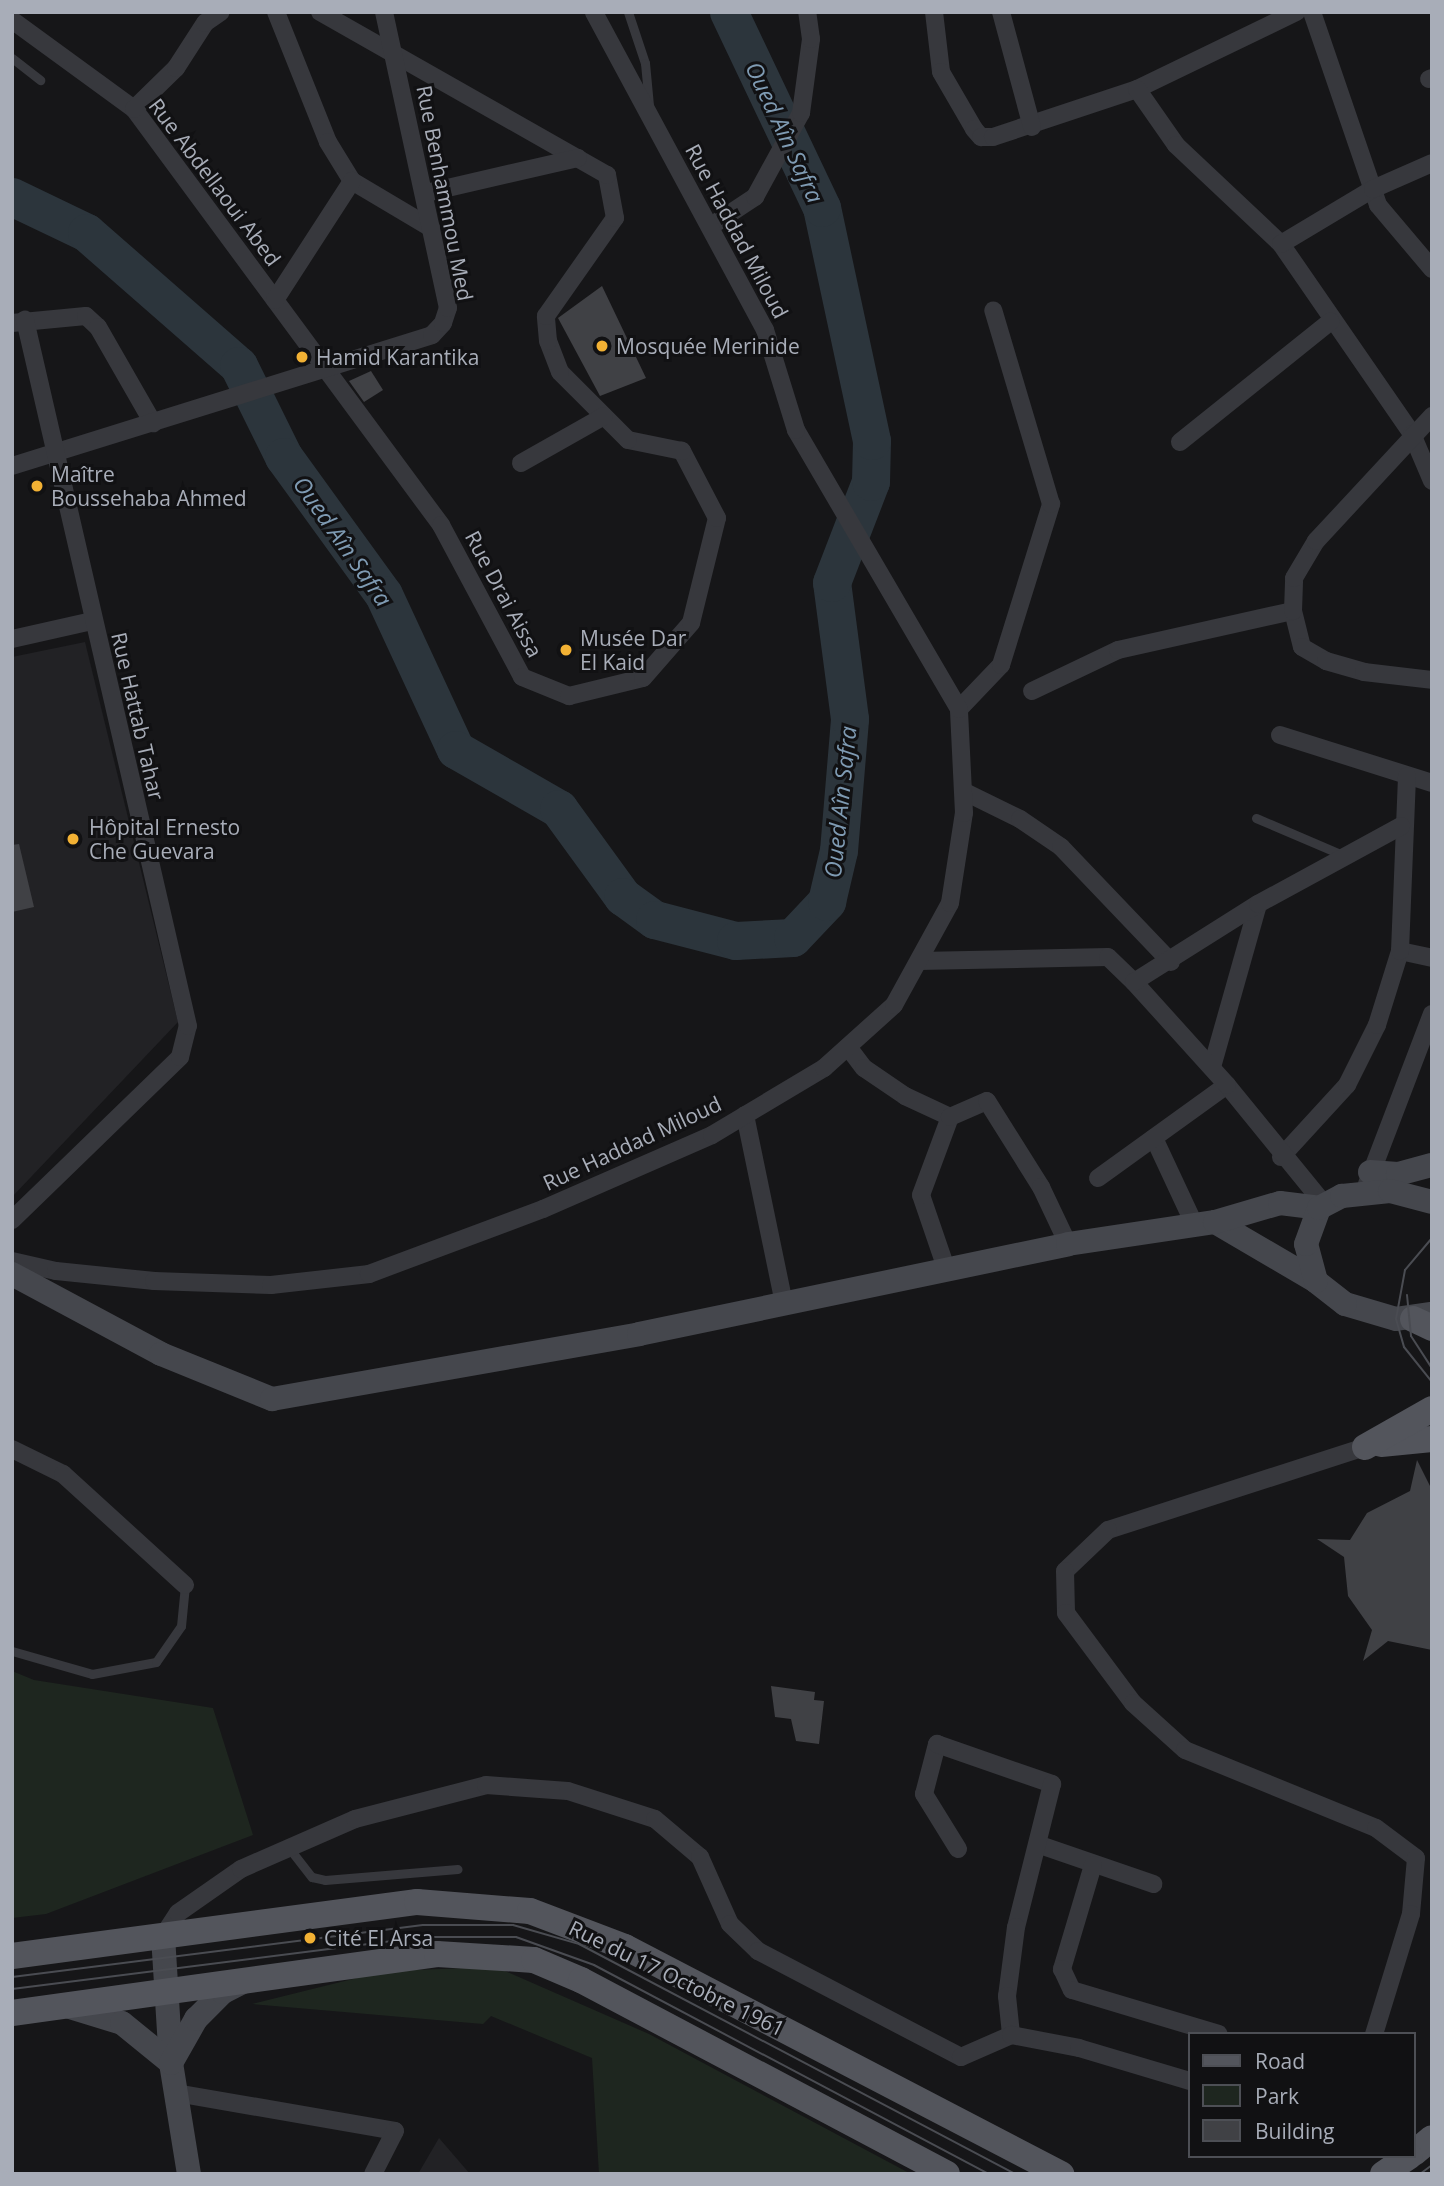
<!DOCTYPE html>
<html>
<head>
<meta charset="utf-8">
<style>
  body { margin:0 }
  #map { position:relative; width:1444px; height:2186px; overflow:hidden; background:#161618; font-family:"Open Sans",sans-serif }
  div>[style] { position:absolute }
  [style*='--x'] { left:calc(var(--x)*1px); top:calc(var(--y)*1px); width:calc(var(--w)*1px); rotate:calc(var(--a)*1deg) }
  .built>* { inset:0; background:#222225 }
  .green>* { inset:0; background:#1e261f }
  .river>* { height:38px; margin:-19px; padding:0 19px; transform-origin:19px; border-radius:19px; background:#2c353c }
  .building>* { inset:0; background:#404145 }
  .service>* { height:9px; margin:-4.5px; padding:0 4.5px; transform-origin:4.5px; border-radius:4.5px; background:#37383d }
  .minor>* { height:18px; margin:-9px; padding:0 9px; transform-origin:9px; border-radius:9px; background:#37383d }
  .secondary>* { height:24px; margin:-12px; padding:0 12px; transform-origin:12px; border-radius:12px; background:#45474d }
  .primary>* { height:26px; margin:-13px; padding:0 13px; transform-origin:13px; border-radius:13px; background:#53555c }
  .tram>* { height:2px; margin:-1px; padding:0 1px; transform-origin:1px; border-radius:1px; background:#4a4c52 }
  .dots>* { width:19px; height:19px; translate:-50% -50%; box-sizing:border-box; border:4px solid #111113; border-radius:50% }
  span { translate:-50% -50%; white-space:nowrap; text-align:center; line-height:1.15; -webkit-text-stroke:6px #111113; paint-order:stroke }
  .street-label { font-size:21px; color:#a8adb8 }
  .poi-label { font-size:21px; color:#a8adb8 }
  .left { translate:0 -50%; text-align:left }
  .water-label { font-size:23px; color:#7f9bb3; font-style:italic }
  .frame { position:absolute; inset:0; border:14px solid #a8adb8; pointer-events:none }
  .legend { position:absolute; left:1188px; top:2032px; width:228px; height:126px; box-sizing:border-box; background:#111113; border:2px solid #4d4f55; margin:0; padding:9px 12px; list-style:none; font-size:21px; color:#a8adb8 }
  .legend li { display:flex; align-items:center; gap:14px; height:35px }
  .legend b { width:35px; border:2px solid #4d4f55 }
</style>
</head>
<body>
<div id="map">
  <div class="built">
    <i style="clip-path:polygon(85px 642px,178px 1022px,12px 1197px,12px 657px)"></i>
    <i style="clip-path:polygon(439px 2138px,470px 2174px,418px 2174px)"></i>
  </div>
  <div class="green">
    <i style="clip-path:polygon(12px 1671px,34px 1680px,213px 1708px,253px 1835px,46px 1914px,12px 1918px)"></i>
    <i style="clip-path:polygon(496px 1967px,649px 2034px,911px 2174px,599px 2174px,592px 2058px,491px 2016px,483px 2024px,252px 2004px,385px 1971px)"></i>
  </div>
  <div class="river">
    <i style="--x:12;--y:197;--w:83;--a:25.6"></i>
    <i style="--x:87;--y:233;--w:202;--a:41.2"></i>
    <i style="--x:239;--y:366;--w:102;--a:63.7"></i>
    <i style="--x:284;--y:457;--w:170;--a:54.1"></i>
    <i style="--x:384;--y:595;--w:171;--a:65.1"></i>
    <i style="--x:456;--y:750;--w:119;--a:29.8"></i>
    <i style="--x:559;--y:809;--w:109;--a:54"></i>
    <i style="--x:623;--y:897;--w:39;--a:36"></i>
    <i style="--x:655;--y:920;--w:84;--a:14.5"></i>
    <i style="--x:736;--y:941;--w:57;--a:-3"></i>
    <i style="--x:793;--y:938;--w:50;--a:-46.6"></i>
    <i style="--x:827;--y:902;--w:52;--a:-76.8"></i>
    <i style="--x:839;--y:851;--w:132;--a:-85.2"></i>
    <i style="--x:850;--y:719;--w:137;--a:-97.5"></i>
    <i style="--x:832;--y:583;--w:108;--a:-68.9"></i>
    <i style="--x:871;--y:482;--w:41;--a:-88.6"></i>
    <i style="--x:872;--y:441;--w:238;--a:-102.1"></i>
    <i style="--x:822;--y:208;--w:217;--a:-115.4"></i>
  </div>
  <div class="building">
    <i style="clip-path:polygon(602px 286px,646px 378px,600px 396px,558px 318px)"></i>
    <i style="clip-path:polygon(371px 371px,383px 390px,364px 402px,349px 381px)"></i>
    <i style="clip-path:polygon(19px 844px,34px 907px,12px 912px,12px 845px)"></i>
    <i style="clip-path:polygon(1417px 1460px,1432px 1490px,1432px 1650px,1388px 1641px,1363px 1661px,1372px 1630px,1348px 1596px,1344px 1557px,1317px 1539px,1350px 1540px,1367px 1513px,1410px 1491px)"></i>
    <i style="clip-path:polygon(771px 1686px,815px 1692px,814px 1700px,824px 1701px,819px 1744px,796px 1741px,791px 1719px,775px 1717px)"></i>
  </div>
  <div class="service">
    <i style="--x:628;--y:12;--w:54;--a:71.6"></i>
    <i style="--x:645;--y:63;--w:42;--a:84.6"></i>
    <i style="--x:12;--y:58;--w:36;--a:38"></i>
    <i style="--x:1256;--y:818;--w:97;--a:23.1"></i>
    <i style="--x:12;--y:1651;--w:83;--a:16"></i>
    <i style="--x:92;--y:1674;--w:65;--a:-10.6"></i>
    <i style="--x:156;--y:1662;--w:44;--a:-55.2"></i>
    <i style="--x:181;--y:1626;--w:41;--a:-84.4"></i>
    <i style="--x:289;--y:1848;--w:37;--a:52"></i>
    <i style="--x:312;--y:1877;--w:13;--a:13"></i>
    <i style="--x:325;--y:1880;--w:133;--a:-4.7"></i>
  </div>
  <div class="minor">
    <i style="--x:276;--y:12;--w:140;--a:68.2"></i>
    <i style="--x:328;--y:142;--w:46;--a:58.4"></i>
    <i style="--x:352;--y:181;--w:92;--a:30.7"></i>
    <i style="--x:934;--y:12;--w:60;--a:83.3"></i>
    <i style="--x:941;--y:72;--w:66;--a:59.9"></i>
    <i style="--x:974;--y:129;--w:11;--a:49"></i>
    <i style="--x:981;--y:137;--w:12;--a:0"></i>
    <i style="--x:993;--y:137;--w:152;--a:-18.4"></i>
    <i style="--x:1137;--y:89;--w:177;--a:-25.8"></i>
    <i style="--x:1001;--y:12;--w:119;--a:74.9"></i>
    <i style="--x:1312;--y:12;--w:204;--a:71.1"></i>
    <i style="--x:1378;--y:205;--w:84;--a:49.8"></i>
    <i style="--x:12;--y:20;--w:151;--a:36.1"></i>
    <i style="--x:134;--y:109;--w:517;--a:53.57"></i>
    <i style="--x:441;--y:525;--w:172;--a:61.9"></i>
    <i style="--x:522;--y:677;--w:51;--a:22"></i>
    <i style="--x:569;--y:696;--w:76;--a:-13.7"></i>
    <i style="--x:643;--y:678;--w:73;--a:-48.9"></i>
    <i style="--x:691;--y:623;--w:108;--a:-76.1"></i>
    <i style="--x:717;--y:518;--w:76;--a:-117.6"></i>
    <i style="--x:682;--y:451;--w:55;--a:-168.5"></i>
    <i style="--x:628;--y:440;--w:96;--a:-135"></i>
    <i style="--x:560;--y:372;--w:33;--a:-111"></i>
    <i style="--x:548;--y:341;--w:25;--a:-95"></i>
    <i style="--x:546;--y:316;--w:120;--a:-54.9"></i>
    <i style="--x:615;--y:218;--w:44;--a:-100.5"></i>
    <i style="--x:607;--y:175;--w:330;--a:-150.4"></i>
    <i style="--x:1429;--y:79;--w:3;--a:-18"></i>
    <i style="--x:1137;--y:89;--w:68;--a:55.1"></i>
    <i style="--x:1176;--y:145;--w:144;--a:43.3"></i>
    <i style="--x:1281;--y:244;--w:231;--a:55.4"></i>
    <i style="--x:1412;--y:434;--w:51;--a:66.9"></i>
    <i style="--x:134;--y:109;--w:59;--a:-44.3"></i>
    <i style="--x:176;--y:68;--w:54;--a:-57.2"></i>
    <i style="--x:205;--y:23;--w:19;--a:-35"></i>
    <i style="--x:426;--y:193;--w:156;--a:-13"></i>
    <i style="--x:711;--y:226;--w:53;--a:-33.4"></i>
    <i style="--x:755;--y:197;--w:96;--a:-61.3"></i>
    <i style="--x:801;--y:113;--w:75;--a:-82.3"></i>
    <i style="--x:811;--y:39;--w:27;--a:-98"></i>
    <i style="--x:1281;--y:244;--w:107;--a:-30.9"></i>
    <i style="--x:1373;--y:189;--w:64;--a:-23.8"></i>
    <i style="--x:275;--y:300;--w:142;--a:-57.1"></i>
    <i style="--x:12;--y:323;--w:74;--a:-5.4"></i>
    <i style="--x:86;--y:316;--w:16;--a:43"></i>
    <i style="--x:98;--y:327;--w:111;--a:60.2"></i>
    <i style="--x:1180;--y:442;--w:193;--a:-38.7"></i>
    <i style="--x:521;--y:463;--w:95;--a:-29.5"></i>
    <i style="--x:12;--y:466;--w:440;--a:-17.3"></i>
    <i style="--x:432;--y:335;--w:16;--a:-47"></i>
    <i style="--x:443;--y:323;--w:16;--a:-72"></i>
    <i style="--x:448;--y:308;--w:303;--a:-102.2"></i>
    <i style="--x:1293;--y:611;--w:37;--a:76"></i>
    <i style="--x:1302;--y:647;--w:28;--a:30"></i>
    <i style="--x:1326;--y:661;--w:40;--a:16"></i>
    <i style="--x:1364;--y:672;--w:68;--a:6.7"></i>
    <i style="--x:12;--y:639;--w:82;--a:-12.7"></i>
    <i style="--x:1032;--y:691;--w:95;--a:-25.5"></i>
    <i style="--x:1118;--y:650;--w:179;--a:-12.6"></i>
    <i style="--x:1293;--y:611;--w:33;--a:-88"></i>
    <i style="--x:1294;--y:578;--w:43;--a:-59.3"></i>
    <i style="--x:1316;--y:541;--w:171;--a:-47.1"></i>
    <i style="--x:959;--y:709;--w:61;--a:-46.3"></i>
    <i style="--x:1001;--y:665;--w:169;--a:-72.7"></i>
    <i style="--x:1051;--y:504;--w:202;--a:-106.6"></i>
    <i style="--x:1280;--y:735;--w:159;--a:17.5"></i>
    <i style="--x:965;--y:792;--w:61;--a:26.1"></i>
    <i style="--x:1020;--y:819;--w:50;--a:34.3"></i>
    <i style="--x:1061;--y:847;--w:159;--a:46.3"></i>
    <i style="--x:1400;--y:951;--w:33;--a:12"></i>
    <i style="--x:919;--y:961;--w:189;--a:-1.2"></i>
    <i style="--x:1108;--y:957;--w:36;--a:44"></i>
    <i style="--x:848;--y:1047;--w:26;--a:53"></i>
    <i style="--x:864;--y:1068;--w:50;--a:34.3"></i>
    <i style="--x:905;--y:1096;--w:50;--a:25"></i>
    <i style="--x:1212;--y:1067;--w:169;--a:-74.2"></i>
    <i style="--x:745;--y:1115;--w:192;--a:78.3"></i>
    <i style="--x:1154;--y:1138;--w:97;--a:65"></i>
    <i style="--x:1281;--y:1157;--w:98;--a:-47.5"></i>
    <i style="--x:1347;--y:1085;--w:67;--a:-63.4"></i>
    <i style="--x:1377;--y:1025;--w:77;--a:-72.7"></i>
    <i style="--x:1400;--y:951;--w:175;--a:-87.7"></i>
    <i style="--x:1098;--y:1178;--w:159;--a:-35.8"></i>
    <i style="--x:1367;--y:1184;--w:182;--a:-69.1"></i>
    <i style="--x:1324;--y:1204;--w:154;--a:-129.2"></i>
    <i style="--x:1227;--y:1085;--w:139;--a:-132.1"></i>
    <i style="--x:1134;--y:982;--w:146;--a:-32.2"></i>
    <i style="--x:1258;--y:904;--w:163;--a:-28.6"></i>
    <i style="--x:12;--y:1220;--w:234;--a:-44.1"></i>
    <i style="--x:180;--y:1057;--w:32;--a:-76"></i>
    <i style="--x:188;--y:1026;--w:725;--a:-103"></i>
    <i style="--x:12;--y:1261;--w:45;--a:12.8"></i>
    <i style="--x:56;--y:1271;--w:99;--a:5.8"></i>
    <i style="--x:154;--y:1281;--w:117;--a:2"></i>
    <i style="--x:271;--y:1285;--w:99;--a:-6.4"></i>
    <i style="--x:369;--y:1274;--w:186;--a:-20.5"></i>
    <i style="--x:543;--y:1209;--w:184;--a:-23.6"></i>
    <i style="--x:712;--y:1135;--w:131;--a:-30.9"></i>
    <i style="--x:824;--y:1068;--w:94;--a:-42"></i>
    <i style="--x:894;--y:1005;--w:116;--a:-61.2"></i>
    <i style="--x:950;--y:903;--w:91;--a:-81.2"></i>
    <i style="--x:964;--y:813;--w:104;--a:-92.8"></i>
    <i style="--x:959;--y:709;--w:323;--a:-120.3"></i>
    <i style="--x:796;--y:430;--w:105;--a:-107.2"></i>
    <i style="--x:765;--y:330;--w:361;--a:-118.3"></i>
    <i style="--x:946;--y:1268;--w:77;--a:-108.9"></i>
    <i style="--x:921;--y:1195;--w:83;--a:-69.6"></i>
    <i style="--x:950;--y:1117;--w:40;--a:-23.4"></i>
    <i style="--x:987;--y:1101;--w:102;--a:57.9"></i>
    <i style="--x:1041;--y:1187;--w:63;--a:64.7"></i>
    <i style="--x:1365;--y:1447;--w:270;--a:162.1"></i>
    <i style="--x:1108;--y:1530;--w:59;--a:136.4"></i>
    <i style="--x:1065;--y:1571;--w:42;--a:88.6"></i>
    <i style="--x:1066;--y:1613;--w:112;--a:53.3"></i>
    <i style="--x:1133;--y:1703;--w:70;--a:42.1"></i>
    <i style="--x:1185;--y:1750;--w:206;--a:22.2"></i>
    <i style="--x:1376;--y:1828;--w:50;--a:36.9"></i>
    <i style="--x:1416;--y:1858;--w:56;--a:95.1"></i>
    <i style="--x:1411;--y:1914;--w:126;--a:107.1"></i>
    <i style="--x:12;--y:1449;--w:57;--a:26.1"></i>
    <i style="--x:63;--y:1474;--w:165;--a:42.3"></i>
    <i style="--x:1040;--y:1845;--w:120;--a:19"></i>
    <i style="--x:958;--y:1849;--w:65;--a:-121.7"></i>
    <i style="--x:924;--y:1794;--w:52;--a:-75.4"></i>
    <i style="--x:937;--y:1744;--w:122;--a:19.2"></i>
    <i style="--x:1052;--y:1784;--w:147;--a:104.1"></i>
    <i style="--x:1016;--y:1927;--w:70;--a:97.4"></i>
    <i style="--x:1007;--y:1996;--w:39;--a:84"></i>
    <i style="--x:1093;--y:1865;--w:109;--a:106.6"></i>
    <i style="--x:1062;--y:1969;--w:23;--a:65"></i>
    <i style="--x:1072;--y:1990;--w:153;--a:16.7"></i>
    <i style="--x:163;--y:1936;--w:27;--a:-57"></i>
    <i style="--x:178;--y:1913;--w:77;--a:-34.9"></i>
    <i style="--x:241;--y:1869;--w:124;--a:-23.7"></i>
    <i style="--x:355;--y:1819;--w:135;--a:-14.5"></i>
    <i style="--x:486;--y:1785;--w:82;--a:4.2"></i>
    <i style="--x:568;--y:1791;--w:91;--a:17.8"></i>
    <i style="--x:655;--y:1819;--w:59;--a:40.2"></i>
    <i style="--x:700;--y:1857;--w:73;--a:65.9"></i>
    <i style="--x:730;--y:1924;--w:39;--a:44"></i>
    <i style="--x:758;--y:1951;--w:229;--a:27.6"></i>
    <i style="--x:961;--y:2057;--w:55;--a:-23.7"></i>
    <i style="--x:1011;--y:2035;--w:69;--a:10.8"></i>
    <i style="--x:1079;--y:2048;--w:116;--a:16.6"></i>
    <i style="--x:176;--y:2093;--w:222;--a:9.8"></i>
    <i style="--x:395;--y:2131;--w:48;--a:117.1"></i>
  </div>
  <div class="secondary">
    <i style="--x:1370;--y:1172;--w:28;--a:4"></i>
    <i style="--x:1398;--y:1174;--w:35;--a:-15"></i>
    <i style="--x:1215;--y:1222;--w:117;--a:30.3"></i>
    <i style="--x:12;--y:1274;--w:169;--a:28.2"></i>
    <i style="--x:161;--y:1354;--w:120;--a:22.1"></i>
    <i style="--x:272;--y:1399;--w:373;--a:-10"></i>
    <i style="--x:639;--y:1334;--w:438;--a:-11.8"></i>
    <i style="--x:1068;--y:1244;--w:149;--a:-8.5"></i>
    <i style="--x:1215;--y:1222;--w:68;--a:-16.3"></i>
    <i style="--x:1280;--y:1203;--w:39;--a:7"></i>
    <i style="--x:1431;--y:1314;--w:35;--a:172"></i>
    <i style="--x:1396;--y:1319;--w:53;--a:-163.6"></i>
    <i style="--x:1345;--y:1304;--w:37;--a:-142"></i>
    <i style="--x:1316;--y:1281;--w:38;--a:-105"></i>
    <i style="--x:1306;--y:1244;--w:38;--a:-70"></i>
    <i style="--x:1319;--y:1208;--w:26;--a:-28"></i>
    <i style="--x:1342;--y:1196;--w:48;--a:-5.9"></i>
    <i style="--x:1390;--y:1191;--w:43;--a:14.7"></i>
    <i style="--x:163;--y:1936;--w:127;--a:86.4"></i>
    <i style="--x:171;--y:2063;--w:112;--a:80.8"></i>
    <i style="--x:70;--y:2007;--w:54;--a:17.1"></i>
    <i style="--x:122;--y:2023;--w:63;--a:39.2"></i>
    <i style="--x:171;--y:2063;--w:51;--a:-60.4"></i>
    <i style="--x:196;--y:2019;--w:38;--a:-45"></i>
    <i style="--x:223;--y:1992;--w:22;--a:-27"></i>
  </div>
  <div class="primary">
    <i style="--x:1413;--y:1319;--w:21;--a:25"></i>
    <i style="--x:1381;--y:1444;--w:51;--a:-5.6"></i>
    <i style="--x:1365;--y:1447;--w:77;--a:-29.6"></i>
    <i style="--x:12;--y:1956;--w:409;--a:-7.6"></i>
    <i style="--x:417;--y:1902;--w:113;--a:4.6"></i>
    <i style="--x:530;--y:1911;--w:102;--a:20.8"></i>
    <i style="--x:625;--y:1947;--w:492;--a:27.5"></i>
    <i style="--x:12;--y:2013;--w:429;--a:-7.9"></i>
    <i style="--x:437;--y:1954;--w:97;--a:3.5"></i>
    <i style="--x:534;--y:1960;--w:51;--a:23.1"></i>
    <i style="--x:581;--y:1980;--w:414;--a:27.9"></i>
    <i style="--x:1414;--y:2153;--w:23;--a:-40"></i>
    <i style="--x:1383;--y:2174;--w:32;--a:-34"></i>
  </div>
  <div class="tram">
    <i style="--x:1432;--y:1238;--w:42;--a:130.2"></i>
    <i style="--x:1405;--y:1270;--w:50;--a:100.4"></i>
    <i style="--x:1396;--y:1319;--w:29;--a:74"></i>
    <i style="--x:1404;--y:1347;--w:45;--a:51.3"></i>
    <i style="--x:1407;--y:1295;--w:41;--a:84.4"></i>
    <i style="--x:1411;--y:1336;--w:38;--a:57"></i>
    <i style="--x:12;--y:1977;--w:414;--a:-7.2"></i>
    <i style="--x:423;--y:1925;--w:90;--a:0"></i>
    <i style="--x:513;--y:1925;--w:69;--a:16.1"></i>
    <i style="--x:579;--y:1944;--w:494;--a:27.8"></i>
    <i style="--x:12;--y:1989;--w:415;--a:-7.2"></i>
    <i style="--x:424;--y:1937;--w:92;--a:0"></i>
    <i style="--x:516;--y:1937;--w:83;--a:19.7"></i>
    <i style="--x:594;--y:1965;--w:447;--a:27.9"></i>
    <i style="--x:1420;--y:2174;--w:15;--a:-37"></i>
  </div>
  <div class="dots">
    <i style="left:602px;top:346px;background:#f2b134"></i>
    <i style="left:302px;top:357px;background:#f2b134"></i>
    <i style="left:37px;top:486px;background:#f2b134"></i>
    <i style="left:566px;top:650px;background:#f2b134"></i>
    <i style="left:73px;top:839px;background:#f2b134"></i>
    <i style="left:310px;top:1938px;background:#f2b134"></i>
  </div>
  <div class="street-label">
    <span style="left:215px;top:182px;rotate:53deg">Rue Abdellaoui Abed</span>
    <span style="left:445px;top:193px;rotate:79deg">Rue Benhammou Med</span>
    <span style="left:737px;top:231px;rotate:62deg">Rue Haddad Miloud</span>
    <span style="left:504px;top:594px;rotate:62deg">Rue Drai Aissa</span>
    <span style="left:138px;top:716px;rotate:77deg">Rue Hattab Tahar</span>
    <span style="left:632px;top:1143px;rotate:-25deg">Rue Haddad Miloud</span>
    <span style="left:677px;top:1978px;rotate:26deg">Rue du 17 Octobre 1961</span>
  </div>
  <div class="poi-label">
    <span class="left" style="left:616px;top:346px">Mosquée Merinide</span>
    <span class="left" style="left:316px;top:357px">Hamid Karantika</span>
    <span class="left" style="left:51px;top:486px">Maître<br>Boussehaba Ahmed</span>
    <span class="left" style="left:580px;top:650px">Musée Dar<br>El Kaid</span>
    <span class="left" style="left:89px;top:839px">Hôpital Ernesto<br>Che Guevara</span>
    <span class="left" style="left:324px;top:1938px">Cité El Arsa</span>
  </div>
  <div class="water-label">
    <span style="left:785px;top:132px;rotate:65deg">Oued Aîn Safra</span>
    <span style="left:343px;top:541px;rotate:55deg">Oued Aîn Safra</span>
    <span style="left:840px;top:802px;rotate:-84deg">Oued Aîn Safra</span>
  </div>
  <div class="frame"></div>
  <ul class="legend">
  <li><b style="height:9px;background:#53555c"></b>Road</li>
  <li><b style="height:19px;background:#1e261f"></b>Park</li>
  <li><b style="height:19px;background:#404145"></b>Building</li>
  </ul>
</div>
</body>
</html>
